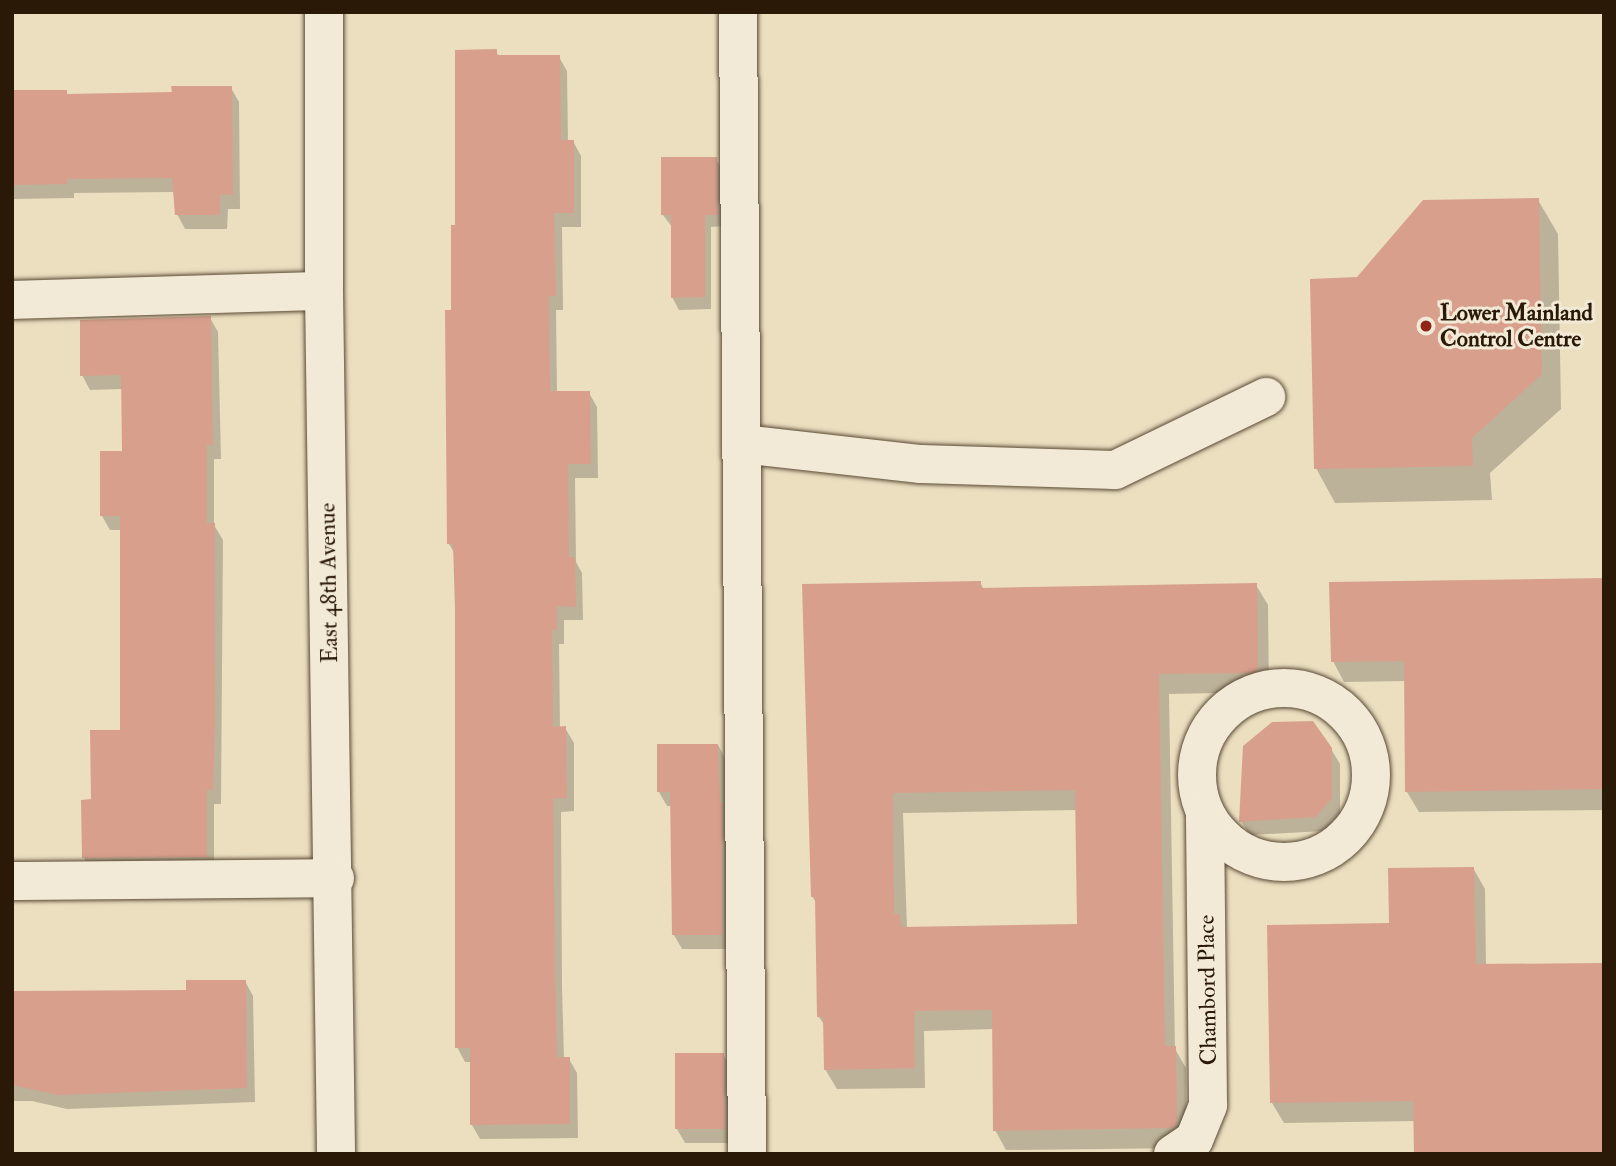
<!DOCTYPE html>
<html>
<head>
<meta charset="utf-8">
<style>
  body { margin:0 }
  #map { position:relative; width:1616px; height:1166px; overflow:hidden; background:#ebdfc0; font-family:"IM FELL Double Pica",serif }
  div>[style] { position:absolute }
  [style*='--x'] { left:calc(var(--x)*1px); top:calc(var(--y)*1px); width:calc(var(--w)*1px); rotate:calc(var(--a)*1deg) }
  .shadow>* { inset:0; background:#0003 }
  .building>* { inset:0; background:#d89f8d }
  .roads { filter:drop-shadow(0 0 2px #5a4a35) drop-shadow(0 0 2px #5a4a35) }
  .minor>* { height:38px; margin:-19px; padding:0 19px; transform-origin:19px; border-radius:19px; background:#f2ead6 }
  .minor>.ring { margin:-19px; padding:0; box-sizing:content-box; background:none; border:38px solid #f2ead6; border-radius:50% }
  .dots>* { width:19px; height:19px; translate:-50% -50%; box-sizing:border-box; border:4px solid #f2ead6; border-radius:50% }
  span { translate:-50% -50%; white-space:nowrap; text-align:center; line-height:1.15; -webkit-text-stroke:6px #f2ead6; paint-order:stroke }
  .poi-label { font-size:23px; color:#2a1907; font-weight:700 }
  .left { translate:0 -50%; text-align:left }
  .street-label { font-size:23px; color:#2a1907 }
  .frame { position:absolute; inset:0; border:14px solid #2a1907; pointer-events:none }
</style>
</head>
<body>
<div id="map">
  <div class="shadow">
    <i style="clip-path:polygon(496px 51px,499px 57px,559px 57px,567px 71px,568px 141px,573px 141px,581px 156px,581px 227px,562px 227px,563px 310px,556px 310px,557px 393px,589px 393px,597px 407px,598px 478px,575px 478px,576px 562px,582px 573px,583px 620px,564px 620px,564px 644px,559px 644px,560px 728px,565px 728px,574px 743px,574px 811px,561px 812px,562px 987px,564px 1059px,569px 1059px,577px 1073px,578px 1138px,480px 1139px,472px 1125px,472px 1062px,465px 1062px,457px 1047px,457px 609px,455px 554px,449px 544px,453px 312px,457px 226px)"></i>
    <i style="clip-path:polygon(231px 88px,239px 102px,240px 209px,228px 209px,227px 229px,185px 229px,177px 214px,175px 192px,74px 193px,74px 198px,12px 199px,12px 94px,173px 94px)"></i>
    <i style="clip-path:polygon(716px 159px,723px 171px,724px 226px,711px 227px,711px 309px,679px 310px,672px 297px,672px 227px,663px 215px)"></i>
    <i style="clip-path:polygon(1538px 200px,1558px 234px,1561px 409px,1490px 473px,1492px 500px,1335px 503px,1316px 468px,1358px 279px)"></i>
    <i style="clip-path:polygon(210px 318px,218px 332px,221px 459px,214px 459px,214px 525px,223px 540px,221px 804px,214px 804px,214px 871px,92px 872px,84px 858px,83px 801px,93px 801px,122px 732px,122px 530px,110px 530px,102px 516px,101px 453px,123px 453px,123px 389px,90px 390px,82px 375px)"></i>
    <i style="clip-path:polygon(1604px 579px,1604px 810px,1419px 812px,1407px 792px,1406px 681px,1344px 682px,1333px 661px)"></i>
    <i style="clip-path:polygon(evenodd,980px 582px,984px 590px,1256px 585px,1268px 605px,1269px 692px,1169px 694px,1175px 1049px,1186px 1068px,1187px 1146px,1184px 1148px,1006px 1150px,995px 1130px,994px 1029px,924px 1031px,925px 1088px,837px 1089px,825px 1069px,825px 1026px,819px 1017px,817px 904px,812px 896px,980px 582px,1077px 810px,1079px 925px,907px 928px,903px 813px,1077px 810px)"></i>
    <i style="clip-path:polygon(718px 745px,726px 760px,729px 949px,682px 949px,674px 935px,672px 806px,667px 806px,659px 792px)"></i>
    <i style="clip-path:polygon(1331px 749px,1340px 764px,1340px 813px,1324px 831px,1250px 835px,1241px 821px)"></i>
    <i style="clip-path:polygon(1473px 868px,1485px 889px,1486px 966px,1415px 1121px,1284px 1123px,1272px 1103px,1391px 925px)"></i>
    <i style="clip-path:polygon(245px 981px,253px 996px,255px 1102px,67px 1109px,32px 1101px,12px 1101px,12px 993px,187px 992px)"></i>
    <i style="clip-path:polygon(723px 1054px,732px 1069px,732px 1143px,685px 1143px,677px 1129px)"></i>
  </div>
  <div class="building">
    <i style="clip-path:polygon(497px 49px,497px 55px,560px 55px,561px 140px,574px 140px,574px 213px,554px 213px,556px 296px,549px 296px,550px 391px,590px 391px,591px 464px,568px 464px,569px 557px,575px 557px,576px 607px,557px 606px,557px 630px,552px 630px,553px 727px,566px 726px,567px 798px,553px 798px,555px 972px,557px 1057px,570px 1057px,570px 1124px,470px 1125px,470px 1048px,455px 1048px,455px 609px,453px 544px,447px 544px,445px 310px,451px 310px,451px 225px,455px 225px,455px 50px)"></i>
    <i style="clip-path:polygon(171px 86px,232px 86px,233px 195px,220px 195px,220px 215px,175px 215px,172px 178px,67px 179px,67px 184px,12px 185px,12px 90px,67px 90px,67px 94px,172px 92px)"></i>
    <i style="clip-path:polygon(661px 157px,717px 157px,718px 215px,705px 215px,705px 297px,671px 298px,671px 215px,661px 215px)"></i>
    <i style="clip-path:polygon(1539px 198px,1542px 374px,1472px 438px,1473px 466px,1314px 469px,1310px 279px,1357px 277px,1423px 200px)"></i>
    <i style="clip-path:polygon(211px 316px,213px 445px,207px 445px,207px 523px,215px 523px,215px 723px,213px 790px,207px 790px,207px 857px,82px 858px,81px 800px,91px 799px,90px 730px,120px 730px,120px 516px,100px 516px,100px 451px,122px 451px,121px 375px,80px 376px,80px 320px)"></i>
    <i style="clip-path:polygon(1604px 578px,1604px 789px,1405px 792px,1404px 661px,1331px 662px,1329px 582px)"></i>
    <i style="clip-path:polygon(evenodd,981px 581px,981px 588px,1257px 583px,1258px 673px,1159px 674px,1165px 1046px,1176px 1046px,1177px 1123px,1172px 1128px,993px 1131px,992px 1010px,914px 1011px,915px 1068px,824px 1070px,823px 1017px,817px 1017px,815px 897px,811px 897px,802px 584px,981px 581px,1075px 790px,1077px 924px,901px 927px,900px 914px,894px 914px,893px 793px,1075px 790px)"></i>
    <i style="clip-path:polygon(1313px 721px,1332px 748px,1332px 798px,1316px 817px,1239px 822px,1243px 746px,1272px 722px)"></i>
    <i style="clip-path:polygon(657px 744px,718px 744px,720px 802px,722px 802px,722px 935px,672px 935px,670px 792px,657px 792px)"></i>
    <i style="clip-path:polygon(1474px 867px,1476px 964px,1604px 963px,1604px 1154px,1414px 1154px,1413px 1101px,1270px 1103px,1267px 925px,1389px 923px,1388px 868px)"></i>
    <i style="clip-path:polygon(186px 980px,246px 980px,247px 1088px,58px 1095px,12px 1085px,12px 991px,186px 990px)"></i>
    <i style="clip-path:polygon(675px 1053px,724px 1053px,725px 1129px,675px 1129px)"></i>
  </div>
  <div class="roads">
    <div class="minor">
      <i style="--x:324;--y:12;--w:279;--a:90"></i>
      <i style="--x:324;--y:291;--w:863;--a:89.2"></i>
      <i style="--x:738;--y:12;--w:1142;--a:89.55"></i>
      <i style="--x:12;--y:300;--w:312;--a:-1.7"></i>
      <i style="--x:742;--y:444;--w:180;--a:6.4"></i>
      <i style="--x:921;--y:464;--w:194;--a:1.8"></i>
      <i style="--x:1115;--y:470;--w:168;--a:-25.8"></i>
      <i class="ring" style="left:1197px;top:688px;width:136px;height:136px"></i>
      <i style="--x:12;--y:881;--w:323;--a:-0.5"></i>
      <i style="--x:1173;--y:1154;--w:25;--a:-34"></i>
      <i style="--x:1194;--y:1140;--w:38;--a:-68"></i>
      <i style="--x:1208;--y:1105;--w:292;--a:-90.6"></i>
    </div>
  </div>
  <div class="dots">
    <i style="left:1426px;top:326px;background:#8f2418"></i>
  </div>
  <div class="poi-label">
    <span class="left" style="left:1440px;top:326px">Lower Mainland<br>Control Centre</span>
  </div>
  <div class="street-label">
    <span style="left:329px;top:583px;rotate:-91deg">East 48th Avenue</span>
    <span style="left:1208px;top:990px;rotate:-91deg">Chambord Place</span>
  </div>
  <div class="frame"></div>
</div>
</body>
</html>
